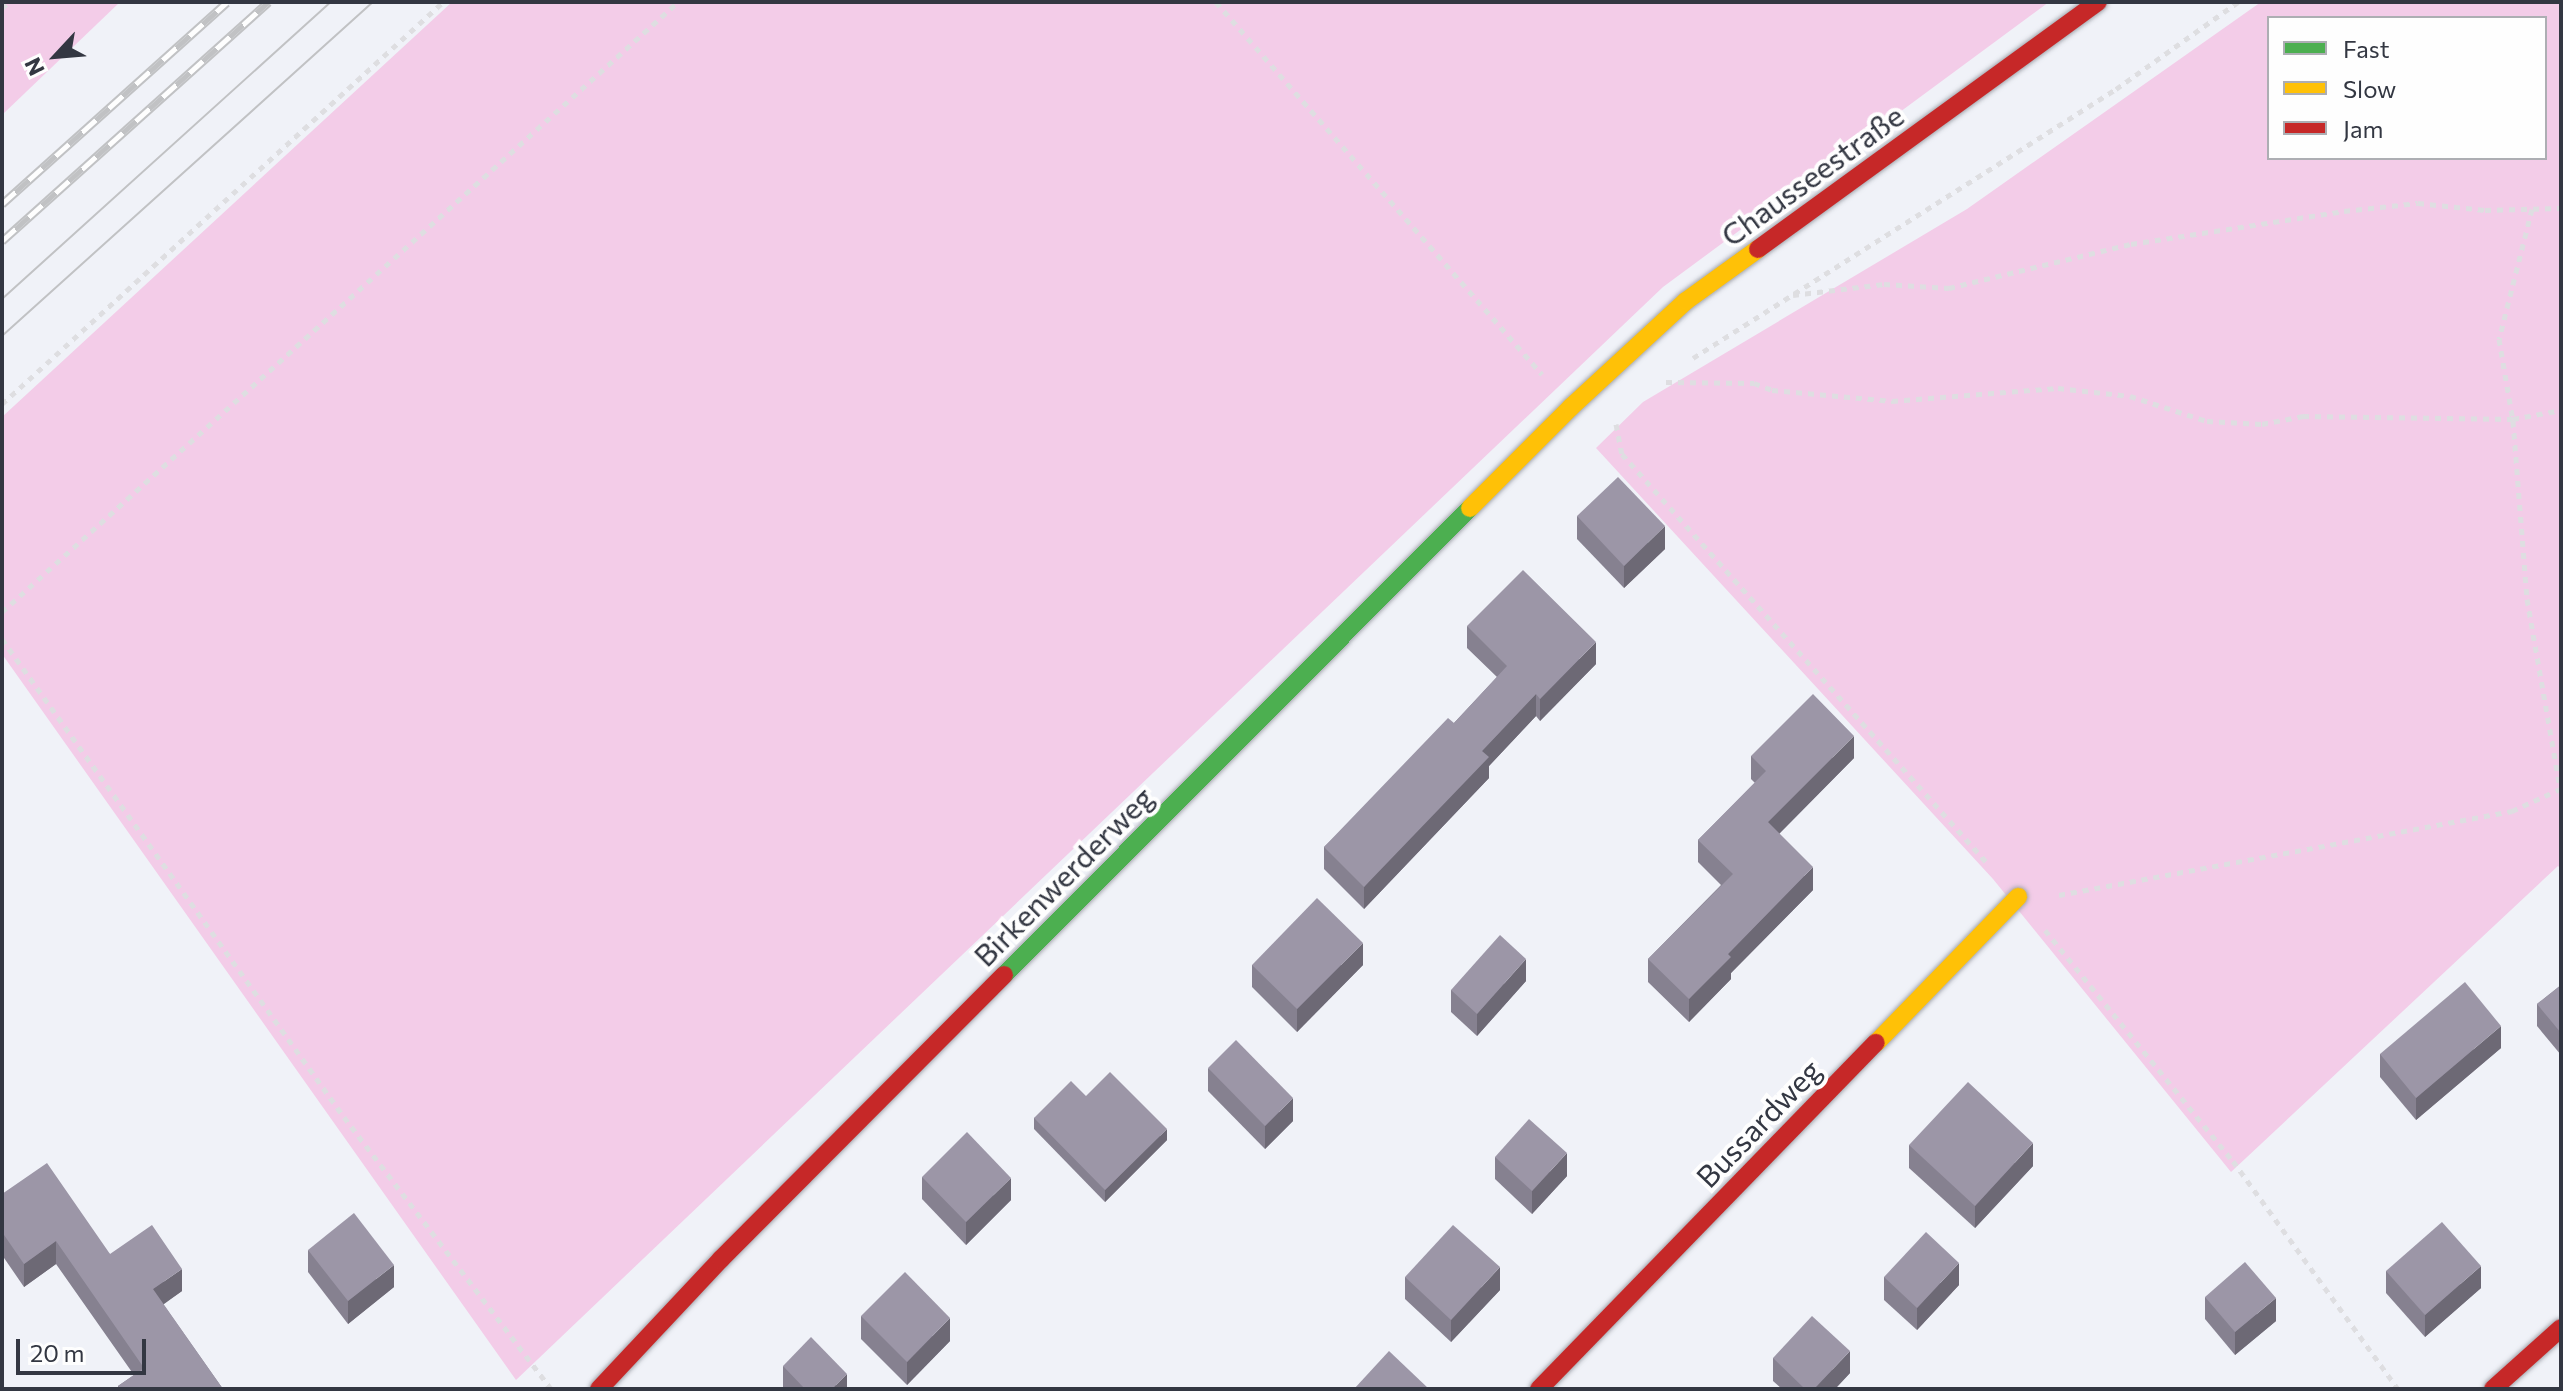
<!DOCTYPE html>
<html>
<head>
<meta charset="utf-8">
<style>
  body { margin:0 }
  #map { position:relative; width:2563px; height:1391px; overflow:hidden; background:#f0f2f8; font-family:Commissioner,sans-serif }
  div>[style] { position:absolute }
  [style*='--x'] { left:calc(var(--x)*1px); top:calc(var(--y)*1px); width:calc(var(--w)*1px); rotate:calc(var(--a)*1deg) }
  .green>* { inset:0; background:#f3cce8 }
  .path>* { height:5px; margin-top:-2.5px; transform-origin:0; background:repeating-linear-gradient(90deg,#dedee1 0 6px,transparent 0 12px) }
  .roads { filter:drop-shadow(0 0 2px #a5a8af) drop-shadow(0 0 2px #a5a8af) }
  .fast>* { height:18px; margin:-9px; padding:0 9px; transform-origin:9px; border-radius:9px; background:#4caf50 }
  .slow>* { height:18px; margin:-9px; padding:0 9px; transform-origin:9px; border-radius:9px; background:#ffc107 }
  .jam>* { height:18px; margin:-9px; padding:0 9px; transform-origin:9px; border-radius:9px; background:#c62828 }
  .tram>* { height:2px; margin:-1px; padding:0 1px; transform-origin:1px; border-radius:1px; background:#c1c2c4 }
  .rail>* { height:9px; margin-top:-4.5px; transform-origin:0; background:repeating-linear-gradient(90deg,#fefefe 0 18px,#c1c2c4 0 36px); box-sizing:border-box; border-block:2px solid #c1c2c4 }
  .wall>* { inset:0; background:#868190 }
  .shaded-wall>* { inset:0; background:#6d6975 }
  .building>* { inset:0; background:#9c96a7 }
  span { translate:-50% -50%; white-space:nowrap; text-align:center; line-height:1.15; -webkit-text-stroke:8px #fefefe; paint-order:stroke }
  .street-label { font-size:30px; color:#333742 }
  .frame { position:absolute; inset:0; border:4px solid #333742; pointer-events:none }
  .legend { position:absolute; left:2267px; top:16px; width:280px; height:144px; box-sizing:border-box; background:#fefefe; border:2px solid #adaeb3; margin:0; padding:10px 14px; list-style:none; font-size:24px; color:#333742 }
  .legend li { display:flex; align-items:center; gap:16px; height:40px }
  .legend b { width:40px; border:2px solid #adaeb3 }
  .north { position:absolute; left:16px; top:16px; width:80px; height:80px; -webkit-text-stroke:6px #fefefe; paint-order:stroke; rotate:244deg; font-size:22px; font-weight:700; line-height:32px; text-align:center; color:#333742 }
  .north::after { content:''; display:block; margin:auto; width:28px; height:36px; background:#333742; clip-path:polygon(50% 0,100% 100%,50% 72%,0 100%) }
  .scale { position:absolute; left:16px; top:1339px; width:130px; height:36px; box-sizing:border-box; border:4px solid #333742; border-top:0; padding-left:10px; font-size:24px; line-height:28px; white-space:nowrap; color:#333742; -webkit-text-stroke:6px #fefefe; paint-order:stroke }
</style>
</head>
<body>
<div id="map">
  <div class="green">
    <i style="clip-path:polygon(2px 2px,120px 2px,2px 115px)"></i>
    <i style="clip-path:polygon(452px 2px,2049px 2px,1663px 287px,516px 1380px,2px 654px,2px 417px)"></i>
    <i style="clip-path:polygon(evenodd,2261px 2px,2561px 2px,2561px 869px,2558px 866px,2231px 1172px,1993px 879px,1596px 448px,1643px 402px,1967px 209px,2261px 2px,2269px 18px,2545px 18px,2545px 158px,2269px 158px,2269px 18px)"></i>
  </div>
  <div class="path">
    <i style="--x:1216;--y:2;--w:495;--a:48.8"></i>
    <i style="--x:2;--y:8;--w:9;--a:-41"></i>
    <i style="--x:2532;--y:209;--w:134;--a:104.2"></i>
    <i style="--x:2499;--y:339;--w:83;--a:80.3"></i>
    <i style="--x:2513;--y:421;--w:179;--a:85.5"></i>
    <i style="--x:2527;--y:599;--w:193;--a:80.1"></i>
    <i style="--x:1793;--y:295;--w:92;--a:-6.9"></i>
    <i style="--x:1884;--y:284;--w:65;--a:3.5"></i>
    <i style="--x:1949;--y:288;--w:187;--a:-13.6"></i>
    <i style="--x:2131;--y:244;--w:216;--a:-8.8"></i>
    <i style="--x:2344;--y:211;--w:74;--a:-6.2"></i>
    <i style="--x:2418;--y:203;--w:67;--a:6"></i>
    <i style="--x:2485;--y:210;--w:76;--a:-1.5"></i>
    <i style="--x:1693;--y:358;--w:501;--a:-32.45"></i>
    <i style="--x:2116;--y:89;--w:150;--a:-35.5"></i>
    <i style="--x:1666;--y:382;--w:88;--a:0.7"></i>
    <i style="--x:1754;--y:383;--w:19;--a:21"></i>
    <i style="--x:1772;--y:390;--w:121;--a:5.2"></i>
    <i style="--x:1892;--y:401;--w:167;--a:-4.5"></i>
    <i style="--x:2058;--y:388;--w:72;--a:6.3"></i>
    <i style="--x:2130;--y:396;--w:81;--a:18"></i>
    <i style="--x:2207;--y:421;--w:55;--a:3.1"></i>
    <i style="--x:2262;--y:424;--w:42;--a:-11"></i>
    <i style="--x:2303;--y:416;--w:210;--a:0.8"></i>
    <i style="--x:2513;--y:419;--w:49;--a:-10.6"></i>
    <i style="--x:2;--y:404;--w:597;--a:-42.35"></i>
    <i style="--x:1616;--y:424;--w:31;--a:79"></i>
    <i style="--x:1622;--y:454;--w:551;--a:48.24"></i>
    <i style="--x:2;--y:612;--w:911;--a:-42.06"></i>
    <i style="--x:2;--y:639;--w:588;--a:54.42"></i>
    <i style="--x:344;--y:1117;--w:342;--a:52.7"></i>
    <i style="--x:2059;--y:895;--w:461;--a:-10.5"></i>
    <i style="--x:2512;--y:811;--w:53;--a:-24.6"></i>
    <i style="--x:2045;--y:930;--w:298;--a:50.9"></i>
    <i style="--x:2233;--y:1161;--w:281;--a:54.1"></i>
  </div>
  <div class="roads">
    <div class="fast">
      <i style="--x:1004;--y:975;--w:660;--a:-45.06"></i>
    </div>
    <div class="slow">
      <i style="--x:1470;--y:508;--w:143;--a:-45"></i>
      <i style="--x:1571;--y:407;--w:156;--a:-42.7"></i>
      <i style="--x:1686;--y:301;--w:89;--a:-35.8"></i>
      <i style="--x:1876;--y:1043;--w:204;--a:-45.8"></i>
    </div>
    <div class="jam">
      <i style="--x:1758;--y:249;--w:420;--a:-36"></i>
      <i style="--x:599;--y:1389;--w:178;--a:-46.8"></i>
      <i style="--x:721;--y:1259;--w:401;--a:-45.1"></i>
      <i style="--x:1539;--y:1389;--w:483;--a:-45.8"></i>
      <i style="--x:2493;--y:1389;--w:91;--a:-41.9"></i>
    </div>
  </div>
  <div class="tram">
    <i style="--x:2;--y:299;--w:443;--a:-42.1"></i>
    <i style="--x:2;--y:336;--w:499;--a:-42"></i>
  </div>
  <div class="rail">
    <i style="--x:2;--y:204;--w:302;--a:-41.9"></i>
    <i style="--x:2;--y:241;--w:358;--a:-41.9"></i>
  </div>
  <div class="wall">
    <i style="clip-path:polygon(1577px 516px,1665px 549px,1624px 588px,1577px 539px)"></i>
    <i style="clip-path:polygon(1467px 626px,1596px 664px,1540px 721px,1536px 716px,1489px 766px,1489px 778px,1364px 909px,1324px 869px,1324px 847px,1454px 723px,1497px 677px,1467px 648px)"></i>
    <i style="clip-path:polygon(1751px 756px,1854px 758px,1779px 834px,1813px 890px,1731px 973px,1731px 979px,1689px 1022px,1648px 982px,1648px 959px,1721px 885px,1698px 862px,1698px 840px,1755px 783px,1751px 779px)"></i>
    <i style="clip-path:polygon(1252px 965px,1363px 965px,1297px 1032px,1252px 987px)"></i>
    <i style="clip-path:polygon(1526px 981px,1477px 1036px,1451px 1012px,1451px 990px)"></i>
    <i style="clip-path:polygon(2561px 985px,2561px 1055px,2537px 1026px,2537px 1004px)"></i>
    <i style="clip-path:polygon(2501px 1048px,2416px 1120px,2380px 1077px,2380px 1054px)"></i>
    <i style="clip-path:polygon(1208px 1068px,1293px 1121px,1265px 1149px,1208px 1091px)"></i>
    <i style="clip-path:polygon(1086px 1096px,1167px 1140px,1105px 1202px,1034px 1129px,1034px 1118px)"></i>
    <i style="clip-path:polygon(1909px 1145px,2033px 1166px,1975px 1228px,1909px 1168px)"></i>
    <i style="clip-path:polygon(1495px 1157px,1567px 1176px,1532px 1214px,1495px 1179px)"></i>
    <i style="clip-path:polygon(922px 1177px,1011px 1200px,966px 1245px,922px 1199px)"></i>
    <i style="clip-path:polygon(2px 1194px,110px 1254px,182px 1291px,163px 1304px,223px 1389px,118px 1389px,118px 1386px,134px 1375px,56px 1264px,24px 1287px,2px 1255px)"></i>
    <i style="clip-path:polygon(308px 1250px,394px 1287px,348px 1324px,308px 1272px)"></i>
    <i style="clip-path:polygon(2386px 1271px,2481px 1288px,2425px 1337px,2386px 1293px)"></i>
    <i style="clip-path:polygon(1405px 1277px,1500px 1290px,1451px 1342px,1405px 1299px)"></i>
    <i style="clip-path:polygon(1884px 1277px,1959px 1285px,1917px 1330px,1884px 1300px)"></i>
    <i style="clip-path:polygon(2205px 1297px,2276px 1321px,2235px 1355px,2205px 1319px)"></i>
    <i style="clip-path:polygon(861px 1316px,950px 1341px,907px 1385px,861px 1339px)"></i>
    <i style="clip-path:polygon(1773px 1358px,1850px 1373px,1835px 1389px,1782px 1389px,1773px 1381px)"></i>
    <i style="clip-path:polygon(783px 1366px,847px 1389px,783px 1389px)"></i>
  </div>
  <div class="shaded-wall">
    <i style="clip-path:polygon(1665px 526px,1665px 549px,1624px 588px,1624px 566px)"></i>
    <i style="clip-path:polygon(1596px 642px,1596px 664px,1540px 721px,1540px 699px)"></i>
    <i style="clip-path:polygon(1536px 694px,1536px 716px,1489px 766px,1489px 778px,1364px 909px,1364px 887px,1482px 751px)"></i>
    <i style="clip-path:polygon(1854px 736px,1854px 758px,1768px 845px,1768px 822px)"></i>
    <i style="clip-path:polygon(1813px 867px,1813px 890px,1731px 973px,1731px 979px,1689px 1022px,1689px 999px,1728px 954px)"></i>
    <i style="clip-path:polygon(1363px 943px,1363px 965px,1297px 1032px,1297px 1009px)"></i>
    <i style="clip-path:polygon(1526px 959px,1526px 981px,1477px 1036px,1477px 1014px)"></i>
    <i style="clip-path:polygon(2501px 1026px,2501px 1048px,2416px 1120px,2416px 1098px)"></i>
    <i style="clip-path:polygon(1293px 1098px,1293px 1121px,1265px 1149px,1265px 1126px)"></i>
    <i style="clip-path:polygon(1167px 1129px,1167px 1140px,1105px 1202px,1105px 1190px)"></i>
    <i style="clip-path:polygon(2033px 1143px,2033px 1166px,1975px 1228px,1975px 1206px)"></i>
    <i style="clip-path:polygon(1567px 1153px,1567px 1176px,1532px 1214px,1532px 1191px)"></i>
    <i style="clip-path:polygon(1011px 1178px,1011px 1200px,966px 1245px,966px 1222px)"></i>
    <i style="clip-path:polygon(56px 1241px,56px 1264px,24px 1287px,24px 1264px)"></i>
    <i style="clip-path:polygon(1959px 1263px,1959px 1285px,1917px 1330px,1917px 1308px)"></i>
    <i style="clip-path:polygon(394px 1265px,394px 1287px,348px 1324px,348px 1301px)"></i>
    <i style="clip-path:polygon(2481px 1266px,2481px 1288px,2425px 1337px,2425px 1315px)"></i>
    <i style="clip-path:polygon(1500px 1267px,1500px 1290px,1451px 1342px,1451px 1320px)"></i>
    <i style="clip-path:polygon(182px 1269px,182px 1291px,153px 1312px,153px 1289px)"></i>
    <i style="clip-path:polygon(2276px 1298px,2276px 1321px,2235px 1355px,2235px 1332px)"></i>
    <i style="clip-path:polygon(950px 1318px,950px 1341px,907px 1385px,907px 1362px)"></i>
    <i style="clip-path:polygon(1850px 1351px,1850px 1373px,1835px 1389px,1814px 1389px)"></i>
    <i style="clip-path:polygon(847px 1374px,847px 1389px,832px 1389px)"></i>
  </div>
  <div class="building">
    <i style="clip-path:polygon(1618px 477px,1665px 526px,1624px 566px,1577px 516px)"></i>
    <i style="clip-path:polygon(1523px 570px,1596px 642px,1540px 699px,1536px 694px,1482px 751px,1489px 757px,1364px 887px,1324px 847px,1448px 718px,1454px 723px,1507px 666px,1467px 626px)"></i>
    <i style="clip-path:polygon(1813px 694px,1854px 736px,1768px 822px,1813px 867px,1728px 954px,1731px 957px,1689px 999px,1648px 959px,1733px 874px,1698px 840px,1766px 771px,1751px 756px)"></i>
    <i style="clip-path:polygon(1317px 898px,1363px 943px,1297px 1009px,1252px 965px)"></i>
    <i style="clip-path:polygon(1500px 935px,1526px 959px,1477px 1014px,1451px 990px)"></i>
    <i style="clip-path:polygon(2465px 982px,2501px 1026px,2416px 1098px,2380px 1054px)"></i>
    <i style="clip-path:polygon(2561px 985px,2561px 1033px,2537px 1004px)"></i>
    <i style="clip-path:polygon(1236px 1040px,1293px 1098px,1265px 1126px,1208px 1068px)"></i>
    <i style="clip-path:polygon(1110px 1072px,1167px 1129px,1105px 1190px,1034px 1118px,1071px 1081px,1086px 1096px)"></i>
    <i style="clip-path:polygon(1968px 1082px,2033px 1143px,1975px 1206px,1909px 1145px)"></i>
    <i style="clip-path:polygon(1529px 1119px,1567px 1153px,1532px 1191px,1495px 1157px)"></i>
    <i style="clip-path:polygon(967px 1132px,1011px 1178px,966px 1222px,922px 1177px)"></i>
    <i style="clip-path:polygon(47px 1163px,110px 1254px,152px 1225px,182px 1269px,153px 1289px,223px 1389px,121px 1389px,118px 1386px,144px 1368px,56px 1241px,24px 1264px,2px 1232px,2px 1194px)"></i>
    <i style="clip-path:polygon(354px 1213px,394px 1265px,348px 1301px,308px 1250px)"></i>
    <i style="clip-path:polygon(2442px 1222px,2481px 1266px,2425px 1315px,2386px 1271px)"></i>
    <i style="clip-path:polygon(1453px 1225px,1500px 1267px,1451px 1320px,1405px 1277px)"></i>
    <i style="clip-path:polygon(1926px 1232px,1959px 1263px,1917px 1308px,1884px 1277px)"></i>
    <i style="clip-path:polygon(2245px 1262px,2276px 1298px,2235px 1332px,2205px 1297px)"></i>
    <i style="clip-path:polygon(905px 1272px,950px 1318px,907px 1362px,861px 1316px)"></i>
    <i style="clip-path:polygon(1812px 1316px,1850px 1351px,1814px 1389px,1805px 1389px,1773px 1358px)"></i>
    <i style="clip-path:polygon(811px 1337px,847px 1374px,832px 1389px,805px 1389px,783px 1366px)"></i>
    <i style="clip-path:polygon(1389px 1351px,1429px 1389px,1354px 1389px)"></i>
  </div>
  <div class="street-label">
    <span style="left:1812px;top:175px;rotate:-36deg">Chausseestraße</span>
    <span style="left:1063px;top:876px;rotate:-45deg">Birkenwerderweg</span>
    <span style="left:1758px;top:1123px;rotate:-46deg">Bussardweg</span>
  </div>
  <div class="frame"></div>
  <ul class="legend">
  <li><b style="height:10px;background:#4caf50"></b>Fast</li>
  <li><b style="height:10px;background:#ffc107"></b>Slow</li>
  <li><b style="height:10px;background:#c62828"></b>Jam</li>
  </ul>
  <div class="north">N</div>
  <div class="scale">20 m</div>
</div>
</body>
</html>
